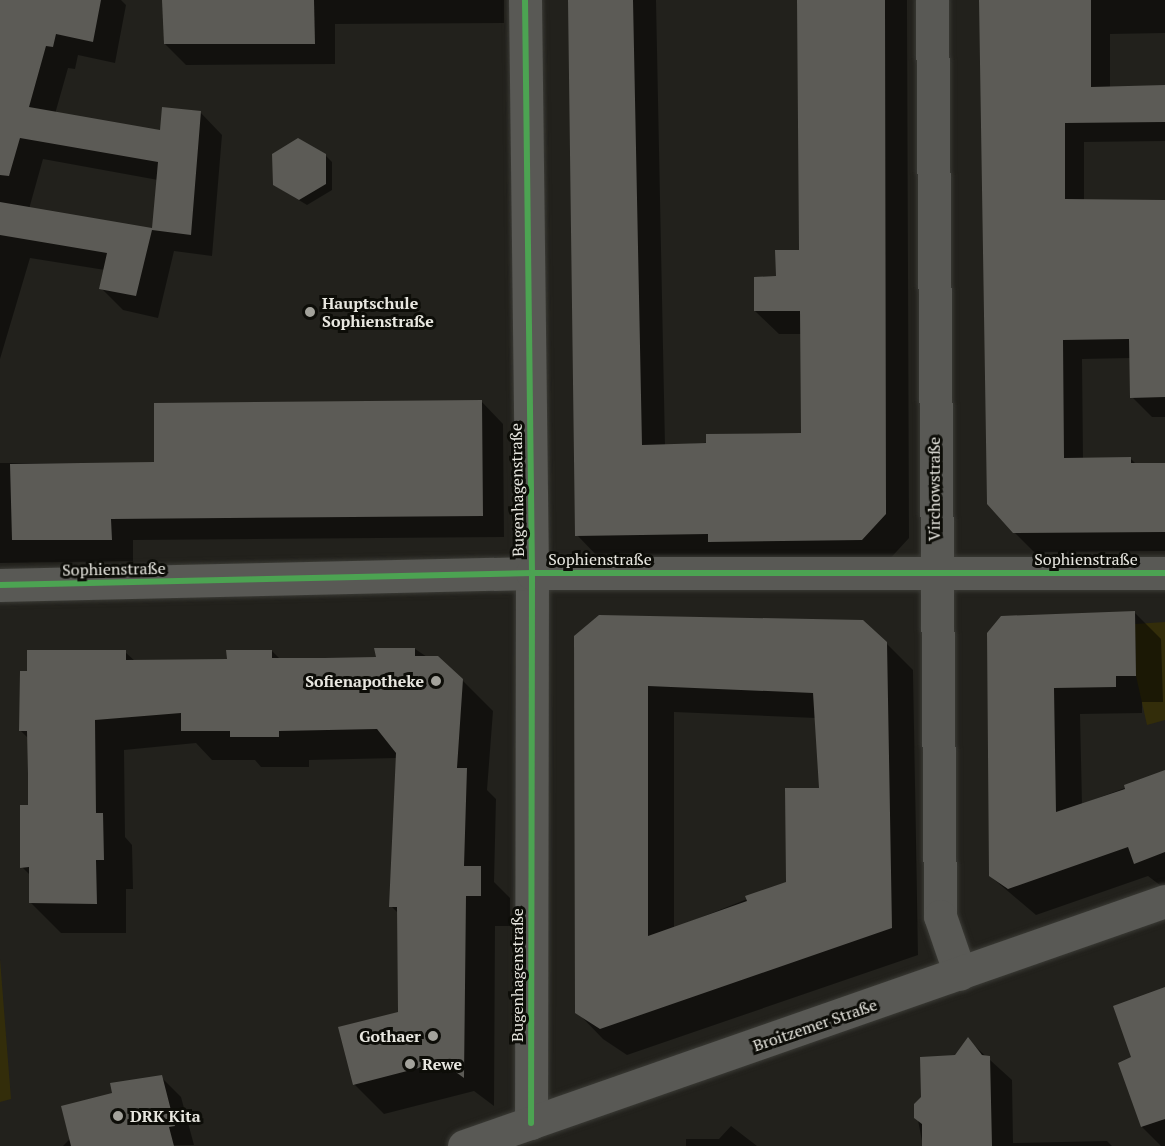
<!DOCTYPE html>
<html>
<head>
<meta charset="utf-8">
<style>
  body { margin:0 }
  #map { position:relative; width:1165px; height:1146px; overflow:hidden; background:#22211c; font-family:"PT Serif",serif }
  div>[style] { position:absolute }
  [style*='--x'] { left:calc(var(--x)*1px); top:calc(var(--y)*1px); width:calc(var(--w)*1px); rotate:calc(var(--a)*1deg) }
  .green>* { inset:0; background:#332d0a }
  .shadow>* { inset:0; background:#0007 }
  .building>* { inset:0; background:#5c5b56 }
  .roads { filter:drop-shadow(0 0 2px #3b3b36) drop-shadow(0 0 2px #3b3b36) }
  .minor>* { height:33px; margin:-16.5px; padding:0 16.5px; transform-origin:16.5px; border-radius:16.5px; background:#595955 }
  .cycleway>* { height:6px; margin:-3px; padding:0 3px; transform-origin:3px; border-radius:3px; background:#4ca352 }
  .dots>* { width:16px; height:16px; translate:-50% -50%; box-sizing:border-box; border:3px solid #0d0d08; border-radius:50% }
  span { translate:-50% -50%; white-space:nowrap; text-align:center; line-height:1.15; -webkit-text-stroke:6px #0d0d08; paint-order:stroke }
  .poi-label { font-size:16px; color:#e8e7e0; font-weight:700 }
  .left { translate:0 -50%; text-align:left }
  .right { translate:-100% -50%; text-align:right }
  .street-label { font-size:16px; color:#e8e7e0 }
</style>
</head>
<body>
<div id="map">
  <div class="green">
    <i style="clip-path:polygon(1165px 622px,1165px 720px,1147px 725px,1136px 676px,1135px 624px)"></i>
    <i style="clip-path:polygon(0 959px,11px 1099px,0 1102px)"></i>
  </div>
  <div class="shadow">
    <i style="clip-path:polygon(evenodd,4px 0,121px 0,126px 5px,115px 63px,78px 55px,75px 69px,68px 68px,55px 114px,162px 132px,200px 112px,222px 135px,212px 256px,174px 251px,158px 318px,123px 310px,101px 288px,105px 270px,30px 258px,0 359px,0 18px,4px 0,43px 159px,158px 180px,154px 230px,29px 209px,43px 159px)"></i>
    <i style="clip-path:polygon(164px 0,504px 0,504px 23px,335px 24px,335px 64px,186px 65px,165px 44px)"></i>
    <i style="clip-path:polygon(570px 0,656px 0,665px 446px,803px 435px,802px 334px,779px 334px,755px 311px,800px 252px,798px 0,907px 0,909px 538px,886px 563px,600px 559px,577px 535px)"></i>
    <i style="clip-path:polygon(982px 0,1165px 0,1165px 33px,1110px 34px,1110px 88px,1165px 87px,1165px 141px,1084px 142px,1084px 200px,1165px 200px,1165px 417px,1152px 417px,1132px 397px,1131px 358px,1082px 359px,1083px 459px,1130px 458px,1136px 464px,1165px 464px,1165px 551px,1034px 552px,1014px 532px)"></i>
    <i style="clip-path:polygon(325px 155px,332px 162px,332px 190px,307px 205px,274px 185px)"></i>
    <i style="clip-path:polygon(481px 401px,503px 424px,504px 537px,133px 540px,133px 561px,0 563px,0 463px,156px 463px)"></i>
    <i style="clip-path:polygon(1134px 612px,1161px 639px,1163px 702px,1142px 702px,1142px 713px,1080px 714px,1082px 804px,1165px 773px,1165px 889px,1148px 876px,1036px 915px,990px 876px,988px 634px)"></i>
    <i style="clip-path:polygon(evenodd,576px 637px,886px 643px,913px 670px,918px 955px,627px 1055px,603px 1039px,577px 1012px,576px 637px,674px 712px,816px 718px,820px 790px,788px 883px,674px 928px,674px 712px)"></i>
    <i style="clip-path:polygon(415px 649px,462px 680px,493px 711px,487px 790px,496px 799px,494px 882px,510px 898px,510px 926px,495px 926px,494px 1106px,474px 1091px,384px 1114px,354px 1084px,400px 1013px,399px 914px,391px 906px,397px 758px,309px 760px,309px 767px,261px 767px,255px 760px,212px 760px,196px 743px,124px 750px,125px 837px,132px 845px,133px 889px,126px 889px,126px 933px,61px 933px,31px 903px,30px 875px,22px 867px,29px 806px,29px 739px,20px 730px,125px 652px,135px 661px,228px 661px,272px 651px,280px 659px,378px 659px)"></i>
    <i style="clip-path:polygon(1165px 989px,1165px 1146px,1161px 1146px,1142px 1127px,1120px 1063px,1133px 1058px)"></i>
    <i style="clip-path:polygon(968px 1040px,1012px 1080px,1013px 1143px,1107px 1141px,1112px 1146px,923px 1146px,915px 1105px)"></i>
    <i style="clip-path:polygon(161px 1077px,181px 1097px,194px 1145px,63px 1146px,114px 1094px)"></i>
    <i style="clip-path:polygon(731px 1126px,757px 1146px,686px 1146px,686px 1139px,719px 1139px)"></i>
  </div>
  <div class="building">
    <i style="clip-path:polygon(0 0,101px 0,93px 42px,56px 34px,53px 47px,46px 46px,29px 107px,160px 130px,162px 107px,201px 111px,191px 235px,152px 230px,136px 296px,99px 289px,107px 253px,0 235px,0 202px,152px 228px,158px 162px,20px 138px,9px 176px,0 175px)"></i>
    <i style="clip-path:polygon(162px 0,314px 0,315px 44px,164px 44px)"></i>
    <i style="clip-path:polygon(568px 0,633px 0,642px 445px,706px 443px,706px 434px,801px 433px,800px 311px,754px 311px,754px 277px,776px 276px,775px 250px,799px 250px,797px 0,885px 0,886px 514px,862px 540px,708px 542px,708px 534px,575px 536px)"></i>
    <i style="clip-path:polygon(979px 0,1091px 0,1091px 87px,1165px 85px,1165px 122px,1065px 123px,1065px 199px,1165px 200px,1165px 397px,1130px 398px,1129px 339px,1063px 340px,1064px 458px,1131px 457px,1131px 463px,1165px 463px,1165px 532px,1013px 533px,987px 504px)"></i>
    <i style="clip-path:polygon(298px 138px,326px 154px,326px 184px,299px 200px,273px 185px,272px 154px)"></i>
    <i style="clip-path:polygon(482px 400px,483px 516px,111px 519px,112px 540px,12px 540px,10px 464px,154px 462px,154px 403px)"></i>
    <i style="clip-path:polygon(1135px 611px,1136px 676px,1116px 676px,1116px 687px,1054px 688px,1056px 812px,1125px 789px,1124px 785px,1165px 770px,1165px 852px,1134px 864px,1128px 847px,1008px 889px,989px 876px,987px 633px,1001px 616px)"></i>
    <i style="clip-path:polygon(evenodd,599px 615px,863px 620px,887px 642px,892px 928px,600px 1029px,575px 1013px,574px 636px,599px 615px,648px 686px,813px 693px,819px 788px,785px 788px,786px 882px,745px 896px,747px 901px,648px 936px,648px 686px)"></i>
    <i style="clip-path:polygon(374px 648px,415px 648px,415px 656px,438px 656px,463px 679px,457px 768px,467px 768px,464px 866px,481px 866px,481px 896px,466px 896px,464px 1078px,442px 1062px,353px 1085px,338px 1027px,398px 1012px,397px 907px,389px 907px,396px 753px,377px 729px,279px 731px,279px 737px,230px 737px,230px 731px,181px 731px,181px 713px,95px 720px,96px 813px,103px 813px,104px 860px,96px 860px,97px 904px,29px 903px,29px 867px,20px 868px,20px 805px,28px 805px,28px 774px,27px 731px,19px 731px,20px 671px,27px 671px,27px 650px,126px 650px,126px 660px,227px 659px,226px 650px,272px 650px,272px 658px,324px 658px,376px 657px)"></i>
    <i style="clip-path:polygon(1165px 987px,1165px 1119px,1141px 1127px,1118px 1063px,1131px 1057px,1113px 1006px)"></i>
    <i style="clip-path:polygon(968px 1037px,982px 1055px,990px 1056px,992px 1146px,922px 1146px,922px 1124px,914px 1118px,914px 1104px,921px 1097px,920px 1057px,955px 1055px)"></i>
    <i style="clip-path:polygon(162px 1075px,175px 1126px,169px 1127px,174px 1146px,71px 1146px,61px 1106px,112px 1093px,110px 1083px)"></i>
  </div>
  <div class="roads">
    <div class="minor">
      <i style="--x:525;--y:0;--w:573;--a:89.3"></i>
      <i style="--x:532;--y:573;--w:550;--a:90.1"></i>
      <i style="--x:932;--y:0;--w:916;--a:89.5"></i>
      <i style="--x:940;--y:916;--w:61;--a:71"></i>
      <i style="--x:0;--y:585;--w:532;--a:-1.29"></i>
      <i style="--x:532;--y:573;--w:633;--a:0"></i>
      <i style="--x:464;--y:1146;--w:743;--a:-19.26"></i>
    </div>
  </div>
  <div class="cycleway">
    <i style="--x:525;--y:0;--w:573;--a:89.3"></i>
    <i style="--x:532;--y:573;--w:550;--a:90.1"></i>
    <i style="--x:0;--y:585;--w:532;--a:-1.29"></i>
    <i style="--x:532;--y:573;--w:633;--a:0"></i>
  </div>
  <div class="dots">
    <i style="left:310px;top:312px;background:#a3a29b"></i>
    <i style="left:436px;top:681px;background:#a3a29b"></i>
    <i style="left:433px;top:1036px;background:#a3a29b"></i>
    <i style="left:410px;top:1064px;background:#a3a29b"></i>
    <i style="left:118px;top:1116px;background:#a3a29b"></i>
  </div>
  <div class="poi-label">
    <span class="left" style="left:322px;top:312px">Hauptschule<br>Sophienstraße</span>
    <span class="right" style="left:424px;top:681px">Sofienapotheke</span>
    <span class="right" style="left:421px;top:1036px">Gothaer</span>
    <span class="left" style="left:422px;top:1064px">Rewe</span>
    <span class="left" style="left:130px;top:1116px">DRK Kita</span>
  </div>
  <div class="street-label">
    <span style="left:934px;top:489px;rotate:-90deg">Virchowstraße</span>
    <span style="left:517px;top:490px;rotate:-91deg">Bugenhagenstraße</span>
    <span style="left:600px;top:559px">Sophienstraße</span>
    <span style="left:1086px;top:559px">Sophienstraße</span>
    <span style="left:114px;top:569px;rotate:-1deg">Sophienstraße</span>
    <span style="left:517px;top:975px;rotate:-90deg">Bugenhagenstraße</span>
    <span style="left:815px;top:1025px;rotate:-19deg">Broitzemer Straße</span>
  </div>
</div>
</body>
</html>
